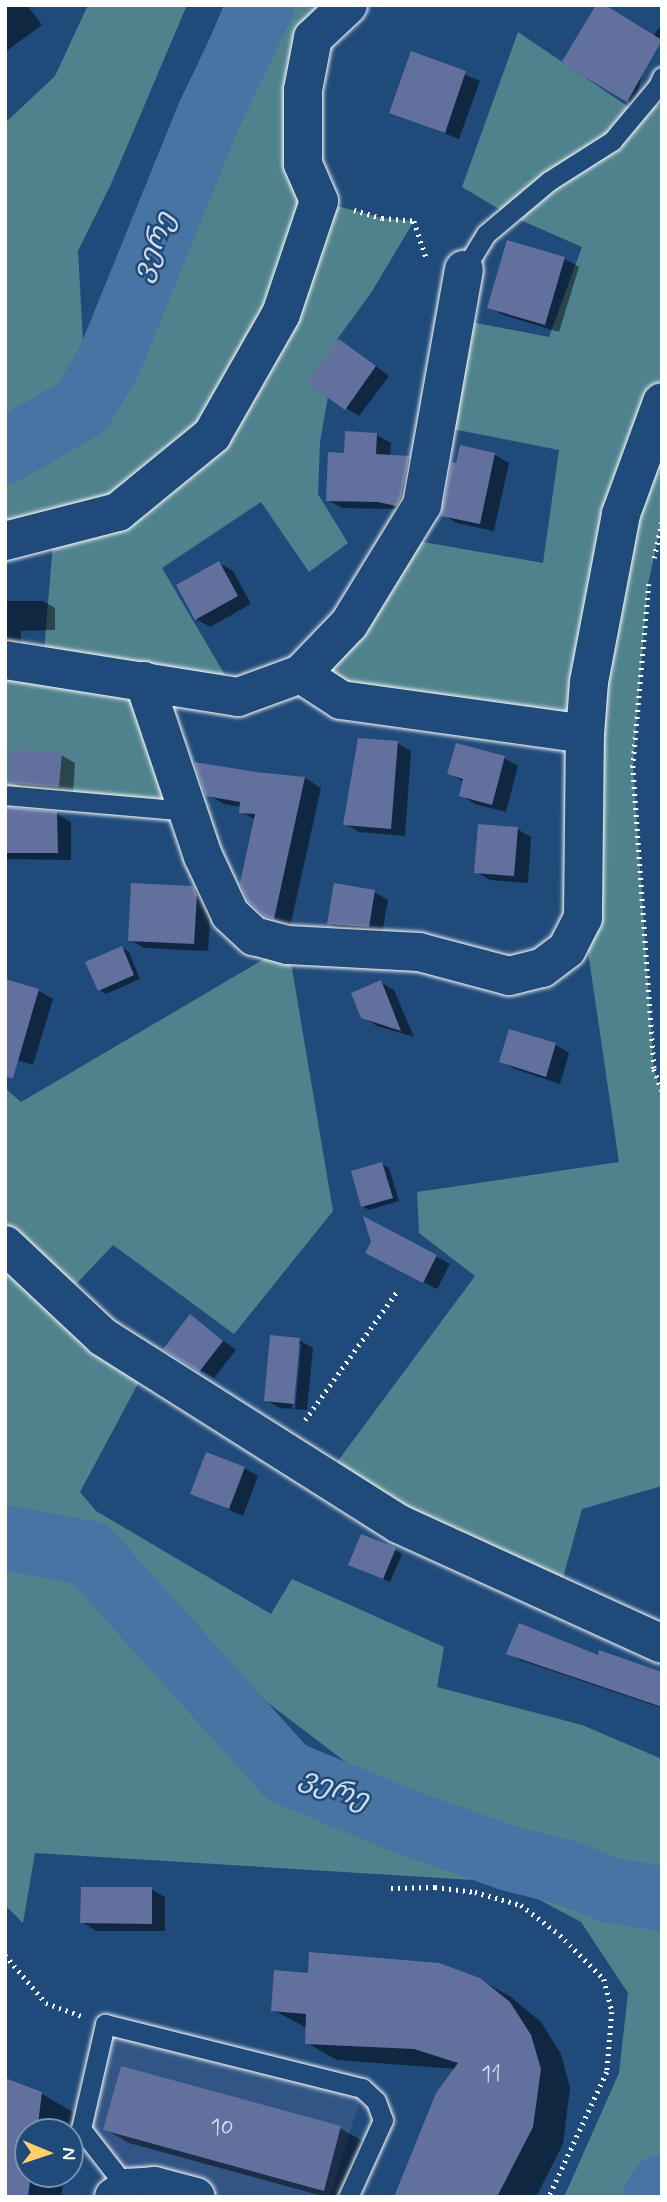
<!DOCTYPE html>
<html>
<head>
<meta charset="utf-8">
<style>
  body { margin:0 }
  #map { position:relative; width:667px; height:2202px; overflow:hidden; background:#1f4a7a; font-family:Mynerve,"Noto Sans Georgian",sans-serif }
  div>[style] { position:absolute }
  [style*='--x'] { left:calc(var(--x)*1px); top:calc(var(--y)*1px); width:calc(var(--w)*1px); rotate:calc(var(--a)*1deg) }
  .built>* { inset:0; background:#335585 }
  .green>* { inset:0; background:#50828d }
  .shadow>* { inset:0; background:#0007 }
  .river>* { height:65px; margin:-32.5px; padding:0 32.5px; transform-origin:32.5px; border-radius:32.5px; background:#4774a2 }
  .building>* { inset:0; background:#62709e }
  .path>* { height:4.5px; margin-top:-2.25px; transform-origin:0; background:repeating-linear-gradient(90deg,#fff 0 2px,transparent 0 7px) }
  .roads { filter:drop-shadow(0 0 2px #fff) drop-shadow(0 0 2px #fff) }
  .service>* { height:19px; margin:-9.5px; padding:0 9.5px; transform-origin:9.5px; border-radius:9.5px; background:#1f4a7a }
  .minor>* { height:38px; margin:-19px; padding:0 19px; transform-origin:19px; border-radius:19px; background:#1f4a7a }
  span { translate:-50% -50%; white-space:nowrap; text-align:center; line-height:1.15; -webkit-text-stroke:5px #1f4a7a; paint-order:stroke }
  .number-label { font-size:23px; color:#d8dbe7 }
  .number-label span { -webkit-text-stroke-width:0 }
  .water-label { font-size:28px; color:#d1dce8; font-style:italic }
  .frame { position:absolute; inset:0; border:7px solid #fff; pointer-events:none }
  .north { position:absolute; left:14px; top:2118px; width:70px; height:70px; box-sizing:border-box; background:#1f4a7a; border:2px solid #7992af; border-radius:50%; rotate:92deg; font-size:19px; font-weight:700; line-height:28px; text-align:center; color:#fff }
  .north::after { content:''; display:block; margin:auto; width:24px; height:32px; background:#ffd166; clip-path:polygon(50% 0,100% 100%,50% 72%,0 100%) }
</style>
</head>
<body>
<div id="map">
  <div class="built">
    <i style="clip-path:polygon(112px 2036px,361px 2096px,330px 2197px,224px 2197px,126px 2171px,89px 2126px)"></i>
  </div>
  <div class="green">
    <i style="clip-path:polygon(88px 5px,187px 5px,111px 184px,78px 251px,84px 358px,45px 409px,5px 434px,5px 123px,55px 76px)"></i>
    <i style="clip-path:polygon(224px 5px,348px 5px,313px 38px,319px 201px,382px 218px,414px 221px,371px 293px,338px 338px,320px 442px,318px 494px,348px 543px,309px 572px,261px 502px,162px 568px,238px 697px,145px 682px,188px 811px,5px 795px,5px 660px,43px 665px,54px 529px,5px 541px,5px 472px,96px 418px,131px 342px,127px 292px,137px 210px)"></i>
    <i style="clip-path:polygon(518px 32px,636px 112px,662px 104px,662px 521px,648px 584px,633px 766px,654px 1069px,662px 1093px,662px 1486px,582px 1509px,558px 1596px,326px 1477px,475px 1276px,419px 1233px,417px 1192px,619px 1162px,583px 918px,585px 734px,301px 674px,401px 538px,543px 563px,559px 450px,437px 426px,456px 319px,549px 337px,582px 247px,509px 215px,462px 187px)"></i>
    <i style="clip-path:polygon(288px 945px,333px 1211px,234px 1334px,113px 1245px,63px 1298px,148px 1365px,80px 1492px,96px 1511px,271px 1614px,292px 1579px,444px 1647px,437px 1687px,582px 1725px,662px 1759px,662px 2197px,564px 2197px,619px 2073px,628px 1993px,581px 1922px,506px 1882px,35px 1853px,23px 1923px,5px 1905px,5px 1557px,35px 1560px,85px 1576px,279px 1786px,371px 1829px,505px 1882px,509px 1858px,531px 1842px,466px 1827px,397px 1801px,205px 1655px,134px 1576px,85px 1535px,5px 1521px,5px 1088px,21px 1102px)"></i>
  </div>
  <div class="shadow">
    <i style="clip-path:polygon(5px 5px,27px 5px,42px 25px,5px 52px)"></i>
    <i style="clip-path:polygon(662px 23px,662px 42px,653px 37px)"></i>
    <i style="clip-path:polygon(651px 35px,635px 105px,564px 62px)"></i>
    <i style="clip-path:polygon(412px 53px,480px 81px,459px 139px,391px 112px)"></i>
    <i style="clip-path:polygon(508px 242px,565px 259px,579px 267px,559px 332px,503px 315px,489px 307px)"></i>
    <i style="clip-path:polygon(353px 349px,389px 376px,359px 416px,346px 408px)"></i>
    <i style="clip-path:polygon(377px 435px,391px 443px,390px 456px,408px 457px,422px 465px,410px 513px,394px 509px,342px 508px,328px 500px,345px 454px)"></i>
    <i style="clip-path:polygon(461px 447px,495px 455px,509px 463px,494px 531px,457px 523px,443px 515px)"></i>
    <i style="clip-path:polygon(219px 563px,233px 571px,251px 604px,210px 627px,196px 619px)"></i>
    <i style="clip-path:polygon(5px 601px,43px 601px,55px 608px,55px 630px,21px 631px,21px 645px,5px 647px)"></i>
    <i style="clip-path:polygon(397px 743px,411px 751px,405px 836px,359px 832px,345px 824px)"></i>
    <i style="clip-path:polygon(61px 755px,75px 763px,73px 794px,25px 790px,11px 782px)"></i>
    <i style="clip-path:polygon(504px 758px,518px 766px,506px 812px,475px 804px,461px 795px,464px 782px,449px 773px)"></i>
    <i style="clip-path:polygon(255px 774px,305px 778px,321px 788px,290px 927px,266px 915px,256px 820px,241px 812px,242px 807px,224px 804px,207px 794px)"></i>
    <i style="clip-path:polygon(5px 813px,57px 814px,71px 822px,71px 860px,5px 859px)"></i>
    <i style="clip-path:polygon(517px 829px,531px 837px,528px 883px,490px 880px,476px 872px)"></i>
    <i style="clip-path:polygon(192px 888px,207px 896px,211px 904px,208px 951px,144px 948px,130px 940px)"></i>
    <i style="clip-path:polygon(374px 892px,388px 900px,382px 934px,343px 931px,329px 923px)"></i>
    <i style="clip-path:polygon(122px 948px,129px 952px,140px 979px,106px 994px,100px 990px)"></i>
    <i style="clip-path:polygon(5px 980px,39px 991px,53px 999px,33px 1065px,5px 1056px)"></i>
    <i style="clip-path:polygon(380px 982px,394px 990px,414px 1037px,377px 1026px,363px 1017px)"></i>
    <i style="clip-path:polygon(510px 1031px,556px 1045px,569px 1053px,560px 1084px,515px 1069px,501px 1061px)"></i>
    <i style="clip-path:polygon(382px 1164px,389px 1168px,399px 1201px,369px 1210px,362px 1206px)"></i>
    <i style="clip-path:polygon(436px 1256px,450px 1264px,437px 1289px,381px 1260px)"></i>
    <i style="clip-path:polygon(190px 1317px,236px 1350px,214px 1378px,200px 1370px)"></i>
    <i style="clip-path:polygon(299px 1340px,313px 1348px,307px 1410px,295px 1409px,301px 1344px,297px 1344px,292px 1409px,280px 1408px,266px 1400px)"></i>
    <i style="clip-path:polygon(244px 1468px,258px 1476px,243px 1516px,192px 1493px)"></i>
    <i style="clip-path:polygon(395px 1550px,402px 1554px,390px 1582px,357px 1568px)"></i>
    <i style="clip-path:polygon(509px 1654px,662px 1674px,662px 1708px,520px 1660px)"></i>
    <i style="clip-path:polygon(151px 1889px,165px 1897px,165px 1931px,96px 1931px,82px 1922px)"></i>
    <i style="clip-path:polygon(479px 1979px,511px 1997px,541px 2022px,561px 2054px,570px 2088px,563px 2144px,536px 2197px,396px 2197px,456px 2069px,337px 2060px,307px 2043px,307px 2028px,273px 2010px)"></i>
    <i style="clip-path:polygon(122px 2068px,340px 2128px,364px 2142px,349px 2197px,326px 2197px,129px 2143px,105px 2129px)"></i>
    <i style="clip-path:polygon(5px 2080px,42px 2094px,73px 2112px,70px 2133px,28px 2132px,28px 2174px,65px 2174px,61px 2197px,5px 2197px)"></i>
  </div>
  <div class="river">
    <i style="--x:5;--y:451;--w:89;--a:-30.3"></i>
    <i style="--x:82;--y:406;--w:53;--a:-59.6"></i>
    <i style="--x:109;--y:360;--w:263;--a:-67.9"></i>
    <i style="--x:208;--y:116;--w:123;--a:-64.5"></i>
    <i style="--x:5;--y:1537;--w:86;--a:10.8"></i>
    <i style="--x:89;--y:1553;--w:295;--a:48"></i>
    <i style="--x:286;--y:1772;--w:131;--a:22.5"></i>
    <i style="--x:407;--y:1822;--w:108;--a:19.4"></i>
    <i style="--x:509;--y:1858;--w:61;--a:14.3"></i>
    <i style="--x:568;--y:1873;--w:46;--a:21.6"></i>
    <i style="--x:611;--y:1890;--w:52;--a:8.9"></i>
    <i style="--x:655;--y:2197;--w:13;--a:-58"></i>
  </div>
  <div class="building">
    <i style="clip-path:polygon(596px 5px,605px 5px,662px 40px,627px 102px,561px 63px)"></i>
    <i style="clip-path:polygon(411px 51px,466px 71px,445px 133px,389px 113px)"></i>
    <i style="clip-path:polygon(507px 240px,565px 257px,545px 325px,487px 308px)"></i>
    <i style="clip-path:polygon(339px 339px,376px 366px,345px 410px,307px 383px)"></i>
    <i style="clip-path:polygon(345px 431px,377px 433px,376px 454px,409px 456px,401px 497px,396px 506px,378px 502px,326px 501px,328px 452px,344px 453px)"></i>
    <i style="clip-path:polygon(460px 445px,495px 453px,480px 524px,441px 516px,452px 462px,456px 463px)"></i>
    <i style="clip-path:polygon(219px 561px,238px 596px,195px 620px,176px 585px)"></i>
    <i style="clip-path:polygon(358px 738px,398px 741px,391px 829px,343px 825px)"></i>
    <i style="clip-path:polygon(456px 743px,505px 756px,492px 805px,459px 796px,463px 779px,447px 774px)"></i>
    <i style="clip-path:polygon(11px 749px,62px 753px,59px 787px,9px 783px)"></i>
    <i style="clip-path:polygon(194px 762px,256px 772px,305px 777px,274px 919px,265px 916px,248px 901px,240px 883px,255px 814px,239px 813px,240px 802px,206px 796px)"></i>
    <i style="clip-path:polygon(7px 807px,57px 812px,58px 853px,5px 853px)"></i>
    <i style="clip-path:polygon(478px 824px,518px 827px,514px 876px,474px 873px)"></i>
    <i style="clip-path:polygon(131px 883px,193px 886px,197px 895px,194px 944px,128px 941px)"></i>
    <i style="clip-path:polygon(334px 883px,375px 890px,369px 927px,327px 924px)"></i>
    <i style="clip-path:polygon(122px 946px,134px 975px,98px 991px,85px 962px)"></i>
    <i style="clip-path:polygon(5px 979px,39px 989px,13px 1078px,5px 1077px)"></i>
    <i style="clip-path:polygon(381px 980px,401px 1031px,361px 1018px,351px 993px)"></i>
    <i style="clip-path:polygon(509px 1029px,556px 1043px,546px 1077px,499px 1062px)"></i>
    <i style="clip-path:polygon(382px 1162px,393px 1198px,361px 1207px,351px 1171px)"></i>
    <i style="clip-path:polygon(363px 1216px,437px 1255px,423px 1283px,365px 1253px,371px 1242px)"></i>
    <i style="clip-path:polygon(190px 1314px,223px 1341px,199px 1372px,163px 1349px)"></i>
    <i style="clip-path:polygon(270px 1335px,300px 1338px,294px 1404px,264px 1401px)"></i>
    <i style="clip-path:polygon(206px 1452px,245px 1467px,229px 1509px,190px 1494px)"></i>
    <i style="clip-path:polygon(361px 1534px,396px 1548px,383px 1579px,348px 1565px)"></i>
    <i style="clip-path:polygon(519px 1623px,598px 1655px,599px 1650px,662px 1672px,662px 1707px,506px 1654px)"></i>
    <i style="clip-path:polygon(81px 1887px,152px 1887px,152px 1924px,80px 1923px)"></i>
    <i style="clip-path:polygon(309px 1952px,439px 1963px,480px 1978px,510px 2002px,531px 2035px,541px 2069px,533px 2127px,497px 2197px,394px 2197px,436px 2093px,458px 2063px,414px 2049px,305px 2044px,306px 2014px,271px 2011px,274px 1970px,308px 1973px)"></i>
    <i style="clip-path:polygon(121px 2066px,341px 2126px,324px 2191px,103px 2130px)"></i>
    <i style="clip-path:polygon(5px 2078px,42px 2092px,37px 2132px,28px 2132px,28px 2174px,31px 2174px,28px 2197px,5px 2197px)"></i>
  </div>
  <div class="path">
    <i style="--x:354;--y:210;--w:29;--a:16"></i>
    <i style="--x:382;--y:218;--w:32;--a:5"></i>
    <i style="--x:414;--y:221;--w:41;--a:71.6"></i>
    <i style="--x:654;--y:558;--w:38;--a:-78"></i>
    <i style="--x:649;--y:584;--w:183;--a:95"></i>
    <i style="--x:633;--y:766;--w:304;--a:86"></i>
    <i style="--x:654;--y:1069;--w:23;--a:70"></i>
    <i style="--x:305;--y:1420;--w:160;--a:-54.4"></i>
    <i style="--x:391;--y:1888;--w:44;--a:-1.3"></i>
    <i style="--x:435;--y:1887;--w:40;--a:7.1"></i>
    <i style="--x:475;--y:1892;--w:48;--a:15.8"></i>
    <i style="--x:521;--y:1905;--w:49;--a:37.6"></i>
    <i style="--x:560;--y:1935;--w:62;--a:45"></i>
    <i style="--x:604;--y:1979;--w:34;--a:76"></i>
    <i style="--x:612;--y:2012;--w:60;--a:94.8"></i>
    <i style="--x:607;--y:2072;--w:138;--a:114.9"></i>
    <i style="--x:5;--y:1955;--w:63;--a:49.5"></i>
    <i style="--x:46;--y:2003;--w:37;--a:20"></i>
  </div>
  <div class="roads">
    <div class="service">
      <i style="--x:464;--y:270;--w:42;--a:-58.6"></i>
      <i style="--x:486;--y:234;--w:82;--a:-40.1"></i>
      <i style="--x:549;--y:181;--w:75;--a:-32.4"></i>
      <i style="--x:612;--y:141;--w:72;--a:-50.1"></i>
      <i style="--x:658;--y:86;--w:10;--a:-66"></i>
      <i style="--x:5;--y:795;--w:184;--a:5"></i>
      <i style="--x:127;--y:2188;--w:75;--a:-127.9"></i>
      <i style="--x:81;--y:2129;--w:108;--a:-77.1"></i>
      <i style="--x:105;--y:2024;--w:265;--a:14"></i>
      <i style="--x:362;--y:2088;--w:19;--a:43"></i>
      <i style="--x:376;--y:2101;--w:20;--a:70"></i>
      <i style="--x:383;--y:2120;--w:85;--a:114.4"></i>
    </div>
    <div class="minor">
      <i style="--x:5;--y:541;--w:117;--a:-14.4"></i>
      <i style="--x:118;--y:512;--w:122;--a:-39.3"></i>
      <i style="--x:212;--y:435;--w:139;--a:-60.3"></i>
      <i style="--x:281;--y:314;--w:119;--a:-71.4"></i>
      <i style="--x:319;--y:201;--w:40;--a:-113.4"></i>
      <i style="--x:303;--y:164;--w:74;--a:-90"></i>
      <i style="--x:303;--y:90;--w:53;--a:-79.1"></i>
      <i style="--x:313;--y:38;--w:48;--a:-43.3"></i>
      <i style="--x:5;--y:660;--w:236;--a:9"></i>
      <i style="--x:238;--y:697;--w:67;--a:-20.1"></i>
      <i style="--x:301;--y:674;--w:69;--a:-46.2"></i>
      <i style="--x:349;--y:624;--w:140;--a:-58.5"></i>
      <i style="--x:422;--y:505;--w:239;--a:-79.9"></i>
      <i style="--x:301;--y:674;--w:48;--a:33"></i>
      <i style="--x:341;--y:700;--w:246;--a:7.9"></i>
      <i style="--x:144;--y:681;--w:185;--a:71.4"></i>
      <i style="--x:203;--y:856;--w:64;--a:65"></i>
      <i style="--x:230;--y:914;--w:33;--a:43"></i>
      <i style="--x:254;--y:936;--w:35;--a:15"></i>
      <i style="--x:288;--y:945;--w:131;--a:3.1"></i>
      <i style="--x:419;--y:952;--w:93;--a:14.9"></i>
      <i style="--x:509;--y:976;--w:34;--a:-14"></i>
      <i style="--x:542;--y:968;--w:31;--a:-37"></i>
      <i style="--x:567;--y:949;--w:35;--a:-63"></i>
      <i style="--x:583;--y:918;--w:184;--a:-89.4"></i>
      <i style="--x:585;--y:734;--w:52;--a:-85.6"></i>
      <i style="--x:589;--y:682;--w:171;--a:-79.2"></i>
      <i style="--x:621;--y:514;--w:119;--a:-69.9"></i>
      <i style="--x:5;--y:1245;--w:134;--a:43.2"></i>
      <i style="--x:103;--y:1337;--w:350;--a:32.3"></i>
      <i style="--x:399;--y:1524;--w:289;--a:24.5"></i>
      <i style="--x:114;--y:2197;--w:16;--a:-35"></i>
      <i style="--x:127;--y:2188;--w:27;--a:-4"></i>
      <i style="--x:154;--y:2186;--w:43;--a:14.7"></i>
    </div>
  </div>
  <div class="number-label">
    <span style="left:491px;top:2075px">11</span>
    <span style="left:222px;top:2128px">10</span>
  </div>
  <div class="water-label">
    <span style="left:155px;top:247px;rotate:-68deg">ვერე</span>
    <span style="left:334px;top:1790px;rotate:21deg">ვერე</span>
  </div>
  <div class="frame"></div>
  <div class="north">N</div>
</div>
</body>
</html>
